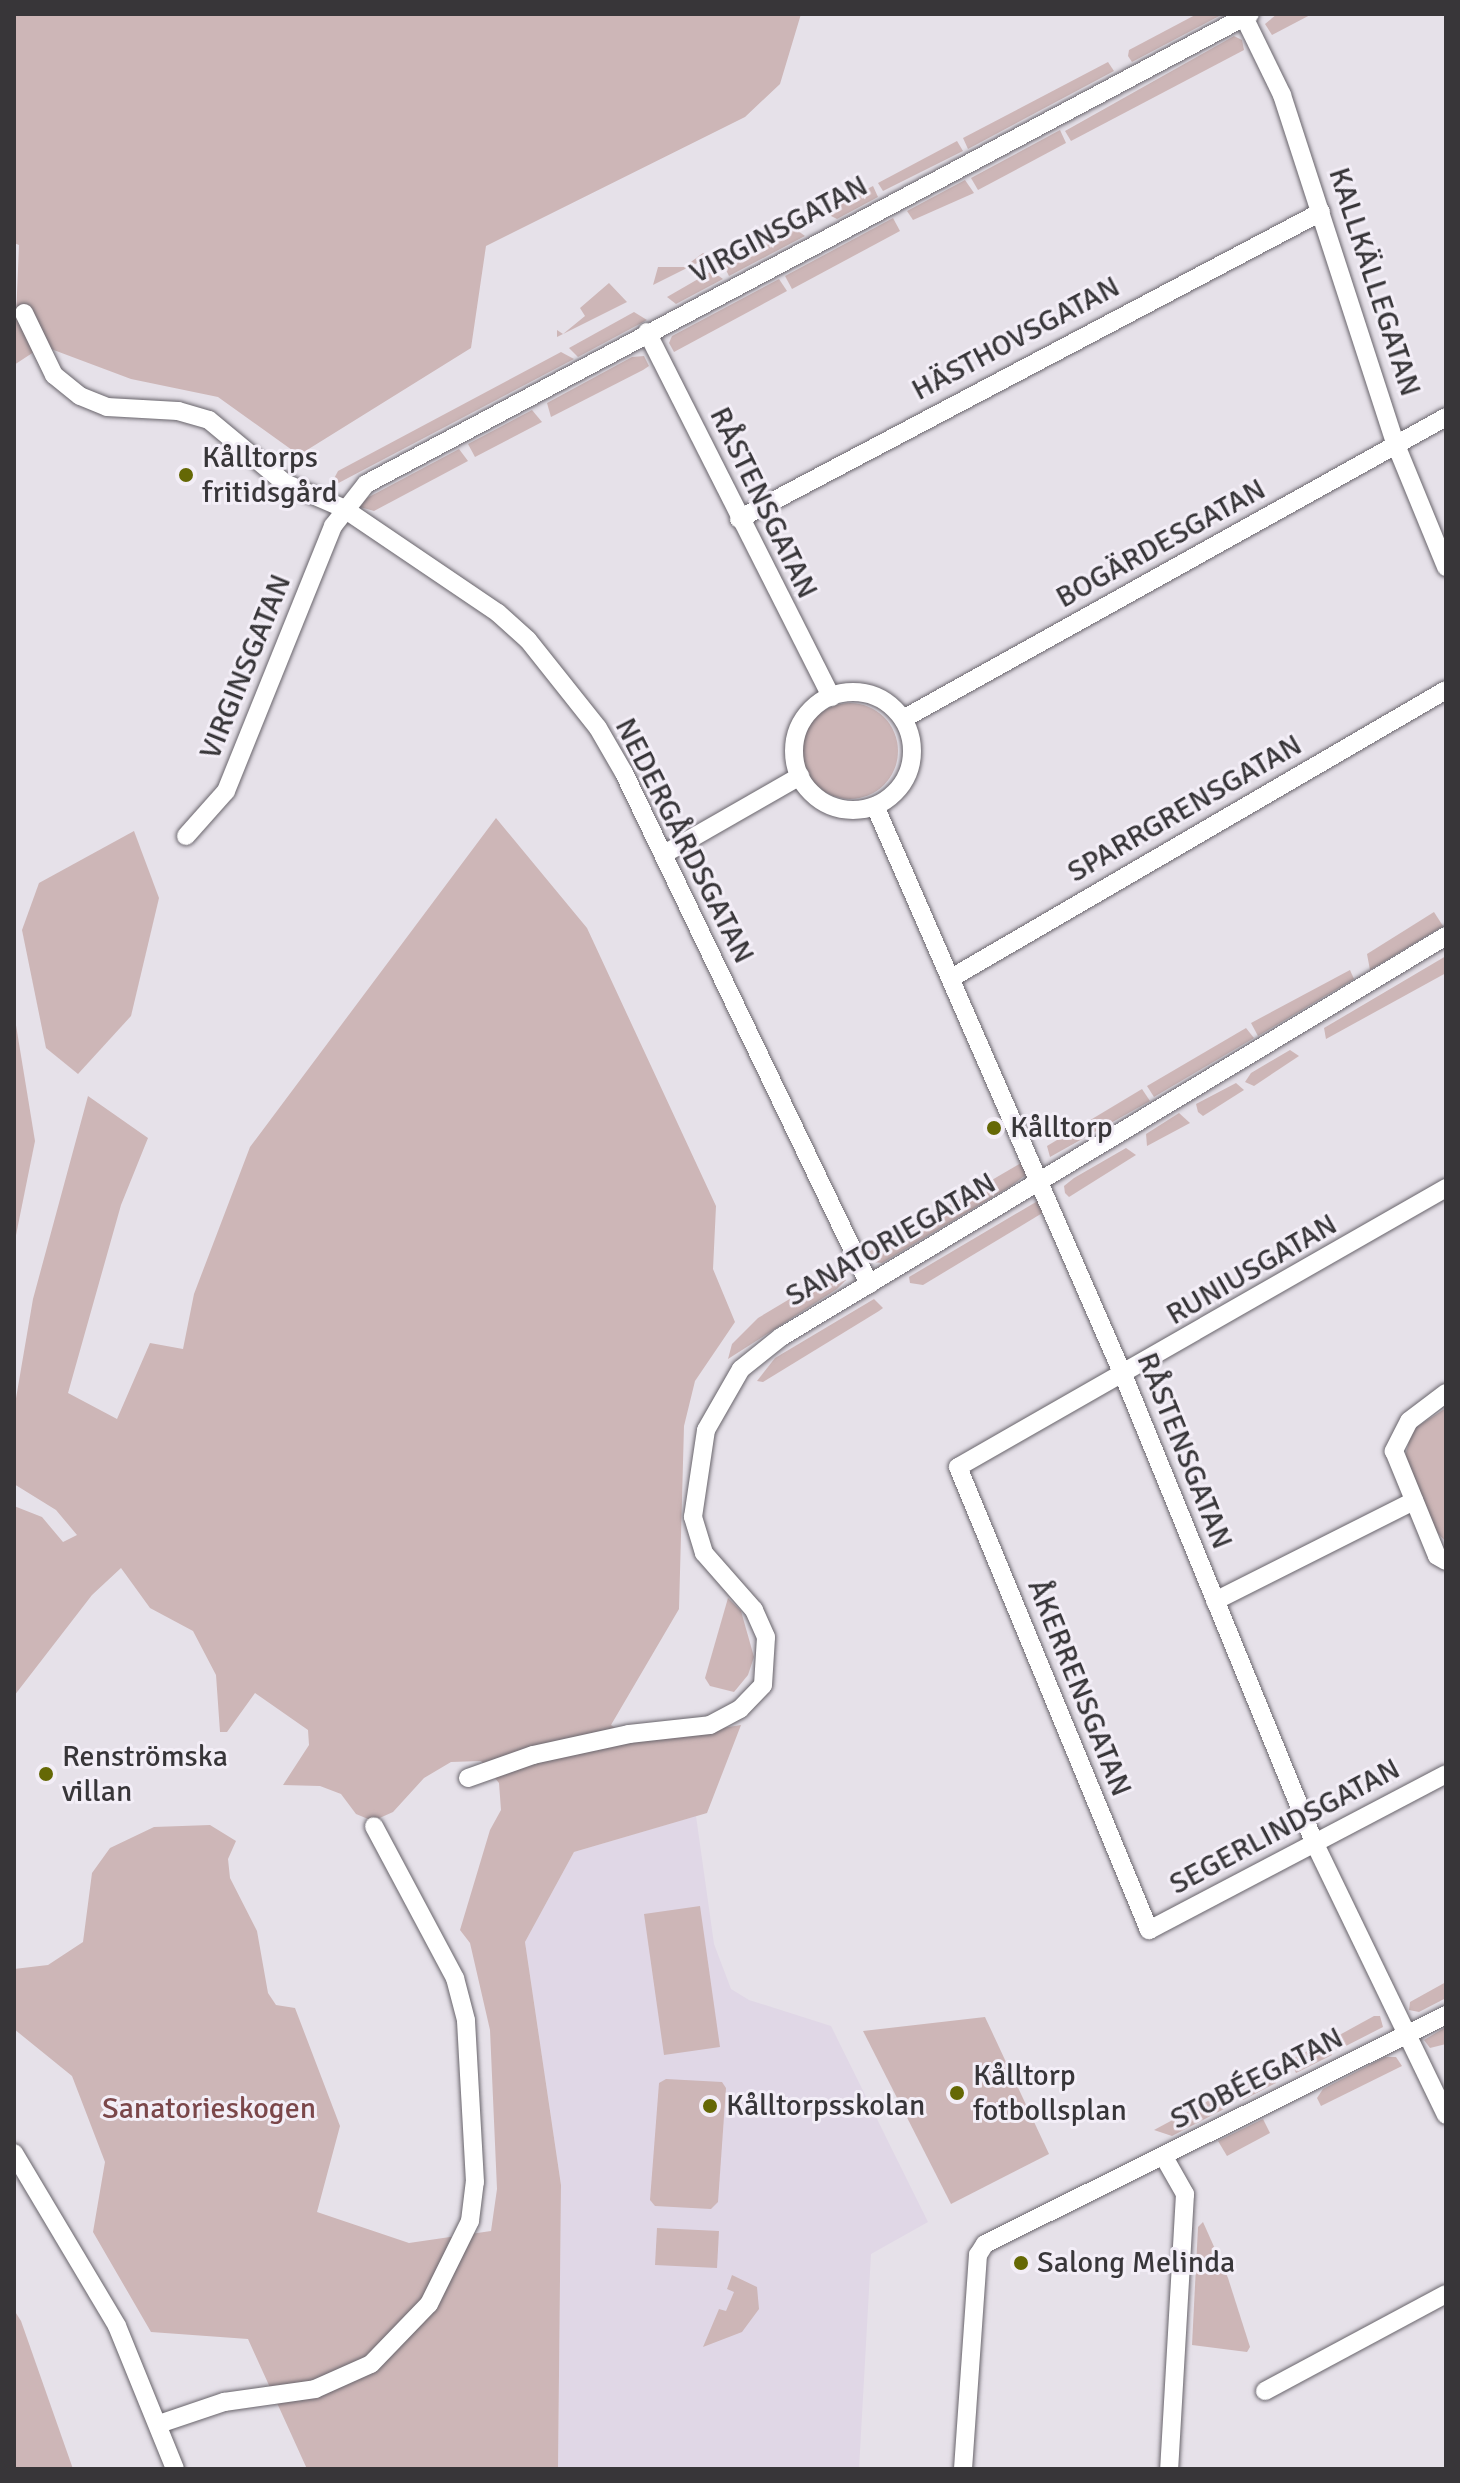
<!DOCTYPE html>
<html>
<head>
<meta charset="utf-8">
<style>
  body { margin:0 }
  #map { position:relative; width:1460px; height:2483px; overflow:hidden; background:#e6e1e9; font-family:Signika,sans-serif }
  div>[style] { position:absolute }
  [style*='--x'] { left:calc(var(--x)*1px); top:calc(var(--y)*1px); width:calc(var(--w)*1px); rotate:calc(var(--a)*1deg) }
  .built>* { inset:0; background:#e0d7e6 }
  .green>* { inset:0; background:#cdb6b7 }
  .round { border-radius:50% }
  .roads { filter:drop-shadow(0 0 2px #68646b) drop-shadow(0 0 2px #68646b) }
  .street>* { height:18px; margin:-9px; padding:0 9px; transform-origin:9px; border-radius:9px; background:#fff }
  .street>.ring { margin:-9px; padding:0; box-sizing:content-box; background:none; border:18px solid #fff; border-radius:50% }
  .dots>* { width:22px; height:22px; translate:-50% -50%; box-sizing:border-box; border:4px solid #f3eef7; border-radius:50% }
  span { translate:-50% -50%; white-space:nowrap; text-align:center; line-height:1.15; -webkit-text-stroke:6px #f3eef7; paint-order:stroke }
  .street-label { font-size:30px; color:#383639 }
  .poi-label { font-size:30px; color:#383639 }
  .left { translate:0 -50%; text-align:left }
  .park-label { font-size:30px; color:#7b474a }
  .frame { position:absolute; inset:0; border:16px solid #383639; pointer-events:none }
</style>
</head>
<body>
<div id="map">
  <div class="built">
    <i style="clip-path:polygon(696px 1816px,714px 1944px,731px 1989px,749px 2000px,831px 2026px,928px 2222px,871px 2254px,859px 2469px,558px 2469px,561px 2185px,525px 1942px,574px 1852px)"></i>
  </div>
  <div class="green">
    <i style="clip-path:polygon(14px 14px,801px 14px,780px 84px,745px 117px,486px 246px,471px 348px,299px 455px,218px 397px,131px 379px,43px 346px,14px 365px,19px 245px,14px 243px)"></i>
    <i style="clip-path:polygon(1197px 14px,1223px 14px,1132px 62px,1128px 56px,1129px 50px)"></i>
    <i style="clip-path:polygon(1277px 14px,1312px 14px,1272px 35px,1265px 24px)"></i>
    <i style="clip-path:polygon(1234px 36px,1242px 40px,1244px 50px,1071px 141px,1065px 131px)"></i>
    <i style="clip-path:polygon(1108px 62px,1114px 71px,968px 149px,963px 138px)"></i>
    <i style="clip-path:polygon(1060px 130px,1066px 143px,978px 190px,971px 178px)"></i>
    <i style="clip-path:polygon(957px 141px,963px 151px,883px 191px,878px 183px)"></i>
    <i style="clip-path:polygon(965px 180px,974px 193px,913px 220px,907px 211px)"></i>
    <i style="clip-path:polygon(873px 186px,878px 197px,837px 219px,823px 212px)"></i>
    <i style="clip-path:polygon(893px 218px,900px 231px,792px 289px,785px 276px)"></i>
    <i style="clip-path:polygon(794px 228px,805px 236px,729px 276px,724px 266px)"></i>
    <i style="clip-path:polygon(703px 253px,709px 257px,653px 285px,658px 267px,684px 267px)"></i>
    <i style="clip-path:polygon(712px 271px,723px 279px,676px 304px,667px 297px)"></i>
    <i style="clip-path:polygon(779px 279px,787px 291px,674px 352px,669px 343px,672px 336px)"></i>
    <i style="clip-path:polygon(609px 283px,627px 302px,557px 337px,557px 330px,563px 334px,585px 316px,580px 308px)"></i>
    <i style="clip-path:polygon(634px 312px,647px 320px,578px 357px,569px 348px)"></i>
    <i style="clip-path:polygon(561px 352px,574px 359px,329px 488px,338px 471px)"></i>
    <i style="clip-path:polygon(644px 356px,649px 366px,643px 370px,551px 417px,547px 403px,632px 357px)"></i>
    <i style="clip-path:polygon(532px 410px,542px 422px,475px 457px,468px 444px)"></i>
    <i style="clip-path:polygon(459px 449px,468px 461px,374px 511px,360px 507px,367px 498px)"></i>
    <i class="round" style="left:802px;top:703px;width:96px;height:96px"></i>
    <i style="clip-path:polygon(496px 818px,587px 928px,716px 1206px,713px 1269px,735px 1322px,695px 1381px,684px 1426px,679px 1609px,611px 1725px,635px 1742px,741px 1725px,707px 1813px,574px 1852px,525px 1942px,561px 2185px,558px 2469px,307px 2469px,248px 2339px,151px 2332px,93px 2232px,105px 2162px,72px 2076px,14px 2029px,14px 1969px,48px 1965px,83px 1942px,92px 1873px,110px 1848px,154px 1827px,210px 1825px,236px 1841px,228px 1859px,230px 1878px,257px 1931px,268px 1993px,276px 2005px,295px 2008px,340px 2126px,317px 2212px,409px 2243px,491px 2231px,497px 2189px,490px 2030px,470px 1943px,460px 1930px,490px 1830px,501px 1810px,499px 1783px,481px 1761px,451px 1762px,424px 1778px,393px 1812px,373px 1821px,356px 1814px,341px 1794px,320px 1786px,283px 1785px,309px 1745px,308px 1730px,255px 1693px,227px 1732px,220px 1732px,216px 1675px,193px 1631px,150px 1608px,121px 1568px,92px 1595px,14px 1696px,14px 1506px,42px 1517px,63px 1542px,77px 1535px,56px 1510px,14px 1484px,14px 1410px,33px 1299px,88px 1096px,148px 1138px,121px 1205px,68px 1393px,117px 1419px,150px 1343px,183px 1349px,194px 1294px,250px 1147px)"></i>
    <i style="clip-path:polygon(134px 831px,159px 898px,131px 1016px,78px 1074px,46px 1048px,22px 930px,39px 883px)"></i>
    <i style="clip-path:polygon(1434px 912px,1443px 926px,1370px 970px,1367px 954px)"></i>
    <i style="clip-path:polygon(1446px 956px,1446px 973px,1326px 1039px,1324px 1028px)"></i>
    <i style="clip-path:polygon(1350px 970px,1354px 979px,1258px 1036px,1251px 1023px)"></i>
    <i style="clip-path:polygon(14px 1013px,35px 1141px,14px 1245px)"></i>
    <i style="clip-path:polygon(1246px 1028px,1254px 1038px,1154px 1097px,1147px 1086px)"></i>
    <i style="clip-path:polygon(1290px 1050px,1299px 1056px,1254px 1086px,1245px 1082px,1251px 1073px)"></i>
    <i style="clip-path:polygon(1236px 1083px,1244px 1090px,1203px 1116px,1198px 1112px,1196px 1104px)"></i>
    <i style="clip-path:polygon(1142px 1089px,1150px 1101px,1050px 1157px,1047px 1146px)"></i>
    <i style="clip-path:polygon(1179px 1113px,1190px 1123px,1147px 1146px,1146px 1134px)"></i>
    <i style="clip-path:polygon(1126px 1148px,1136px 1155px,1069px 1197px,1065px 1193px,1064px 1186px,1074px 1178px)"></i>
    <i style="clip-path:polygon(1021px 1163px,1027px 1174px,1011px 1186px,882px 1263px,865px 1261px,865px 1254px)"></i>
    <i style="clip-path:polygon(1041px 1199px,1044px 1212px,923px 1285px,910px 1283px,909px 1277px)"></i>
    <i style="clip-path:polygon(840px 1269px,846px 1280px,837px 1289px,728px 1359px,732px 1344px,758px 1318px)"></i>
    <i style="clip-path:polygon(874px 1299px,883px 1308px,879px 1311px,763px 1382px,757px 1381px,775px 1358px)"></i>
    <i style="clip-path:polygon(1446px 1408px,1446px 1542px,1434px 1529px,1405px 1457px,1412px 1430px)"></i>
    <i style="clip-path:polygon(728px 1598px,741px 1611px,754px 1657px,748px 1675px,734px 1692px,710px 1686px,705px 1678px)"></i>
    <i style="clip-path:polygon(700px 1906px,720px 2047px,664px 2055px,644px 1914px)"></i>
    <i style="clip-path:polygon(1446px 1982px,1446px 1998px,1419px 2012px,1409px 2010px,1410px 2002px)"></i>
    <i style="clip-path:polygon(1374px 2016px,1380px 2016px,1383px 2027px,1340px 2049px,1334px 2038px)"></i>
    <i style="clip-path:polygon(985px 2017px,1049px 2154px,951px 2204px,863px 2031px)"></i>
    <i style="clip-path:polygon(1446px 2027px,1446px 2044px,1430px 2048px,1424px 2040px)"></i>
    <i style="clip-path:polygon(1325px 2042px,1332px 2055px,1296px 2073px,1290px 2060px)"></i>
    <i style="clip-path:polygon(1385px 2057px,1396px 2057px,1402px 2066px,1321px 2106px,1317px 2098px,1323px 2089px)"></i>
    <i style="clip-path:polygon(1270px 2070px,1276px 2083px,1243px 2100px,1235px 2088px)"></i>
    <i style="clip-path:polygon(666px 2079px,722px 2082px,726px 2088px,718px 2202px,711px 2209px,655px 2206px,650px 2200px,659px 2083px)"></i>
    <i style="clip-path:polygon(1219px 2095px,1230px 2106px,1172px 2136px,1154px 2130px)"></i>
    <i style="clip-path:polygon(1263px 2119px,1270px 2133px,1227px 2156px,1218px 2141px)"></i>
    <i style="clip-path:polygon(1203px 2222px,1228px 2278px,1250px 2347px,1247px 2352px,1192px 2345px,1198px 2227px)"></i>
    <i style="clip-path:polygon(657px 2228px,719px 2231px,717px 2268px,655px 2265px)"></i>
    <i style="clip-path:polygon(732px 2275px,757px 2287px,759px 2309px,742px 2332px,703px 2347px,719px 2309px,726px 2311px,734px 2292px,727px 2289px)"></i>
    <i style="clip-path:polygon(14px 2310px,21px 2321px,73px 2469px,14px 2469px)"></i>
  </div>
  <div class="roads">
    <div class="street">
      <i style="--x:1244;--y:17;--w:87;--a:64"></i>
      <i style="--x:1282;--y:95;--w:368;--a:72"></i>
      <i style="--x:1396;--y:445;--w:132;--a:67.7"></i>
      <i style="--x:24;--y:313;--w:69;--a:64.2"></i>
      <i style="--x:54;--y:375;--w:33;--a:39"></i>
      <i style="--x:80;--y:396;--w:29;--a:22"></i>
      <i style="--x:107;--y:407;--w:71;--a:3.2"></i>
      <i style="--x:178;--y:411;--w:32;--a:16"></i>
      <i style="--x:209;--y:420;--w:99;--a:39.7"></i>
      <i style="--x:285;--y:483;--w:63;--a:23.3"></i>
      <i style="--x:343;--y:508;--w:187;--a:34.1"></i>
      <i style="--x:498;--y:613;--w:40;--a:42"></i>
      <i style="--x:528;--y:640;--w:112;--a:51.5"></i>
      <i style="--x:598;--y:728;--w:52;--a:60"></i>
      <i style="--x:624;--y:773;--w:567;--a:64.38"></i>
      <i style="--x:647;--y:332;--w:409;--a:63.2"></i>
      <i style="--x:739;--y:519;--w:658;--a:-27.81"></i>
      <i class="ring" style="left:794px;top:692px;width:100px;height:100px"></i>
      <i style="--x:903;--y:719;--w:621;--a:-29.08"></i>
      <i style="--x:875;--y:806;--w:623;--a:66.44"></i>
      <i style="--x:1124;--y:1377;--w:502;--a:67.77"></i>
      <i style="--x:1314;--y:1842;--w:303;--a:64.2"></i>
      <i style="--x:186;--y:836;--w:60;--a:-48.4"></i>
      <i style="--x:226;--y:791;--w:286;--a:-68"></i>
      <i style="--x:333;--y:526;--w:53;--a:-51.8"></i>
      <i style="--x:366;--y:484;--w:1001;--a:-28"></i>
      <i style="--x:664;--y:854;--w:157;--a:-29.8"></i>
      <i style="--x:953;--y:977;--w:570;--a:-30.21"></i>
      <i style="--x:1446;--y:1188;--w:562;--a:150.24"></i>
      <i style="--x:958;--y:1467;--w:501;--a:67.58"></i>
      <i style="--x:1149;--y:1930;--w:335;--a:-27.7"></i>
      <i style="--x:1446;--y:1393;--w:46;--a:142.9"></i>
      <i style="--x:1409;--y:1421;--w:34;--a:117"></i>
      <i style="--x:1394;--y:1451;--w:113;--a:67.7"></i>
      <i style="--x:1437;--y:1556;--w:10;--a:29"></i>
      <i style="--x:1215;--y:1601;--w:223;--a:-26.7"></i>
      <i style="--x:468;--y:1778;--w:69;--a:-19.5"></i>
      <i style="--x:533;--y:1755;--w:98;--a:-12.3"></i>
      <i style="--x:629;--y:1734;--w:81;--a:-6.3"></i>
      <i style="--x:710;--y:1725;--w:34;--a:-28"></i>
      <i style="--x:740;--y:1709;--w:33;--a:-46"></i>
      <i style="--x:763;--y:1685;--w:48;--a:-86.4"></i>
      <i style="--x:766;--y:1637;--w:30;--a:-114"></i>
      <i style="--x:754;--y:1610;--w:76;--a:-131.3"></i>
      <i style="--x:704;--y:1553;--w:38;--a:-107"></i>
      <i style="--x:693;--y:1517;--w:88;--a:-81.5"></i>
      <i style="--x:706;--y:1430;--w:70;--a:-60.2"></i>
      <i style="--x:741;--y:1369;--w:51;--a:-38.7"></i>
      <i style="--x:781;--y:1337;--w:777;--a:-31.09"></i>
      <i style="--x:14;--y:2153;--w:201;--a:59.2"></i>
      <i style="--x:117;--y:2326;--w:154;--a:67.9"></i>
      <i style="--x:1164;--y:2157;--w:43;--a:60.4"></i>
      <i style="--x:1185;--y:2194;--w:275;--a:93.3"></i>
      <i style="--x:1265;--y:2391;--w:205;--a:-28.2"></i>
      <i style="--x:159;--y:2424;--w:69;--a:-18.7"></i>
      <i style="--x:224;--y:2402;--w:92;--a:-8.1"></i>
      <i style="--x:315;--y:2389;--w:61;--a:-24.1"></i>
      <i style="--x:371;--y:2364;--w:83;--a:-46"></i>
      <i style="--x:429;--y:2304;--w:93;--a:-63.7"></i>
      <i style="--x:470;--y:2221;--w:39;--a:-83"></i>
      <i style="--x:475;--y:2182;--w:162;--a:-93.2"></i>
      <i style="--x:466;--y:2020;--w:43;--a:-104.7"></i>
      <i style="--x:455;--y:1978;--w:172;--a:-118.1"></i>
      <i style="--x:963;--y:2469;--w:215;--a:-86"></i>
      <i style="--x:978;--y:2255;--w:13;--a:-58"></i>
      <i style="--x:985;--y:2244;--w:515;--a:-26.42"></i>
    </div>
  </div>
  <div class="dots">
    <i style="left:186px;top:475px;background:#656805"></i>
    <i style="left:994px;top:1128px;background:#656805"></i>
    <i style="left:46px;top:1774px;background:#656805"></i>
    <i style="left:957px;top:2093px;background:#656805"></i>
    <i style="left:710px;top:2106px;background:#656805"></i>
    <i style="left:1021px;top:2263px;background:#656805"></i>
  </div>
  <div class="street-label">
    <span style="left:779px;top:230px;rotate:-28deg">VIRGINSGATAN</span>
    <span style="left:1374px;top:282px;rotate:72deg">KALLKÄLLEGATAN</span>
    <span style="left:1016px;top:339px;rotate:-28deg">HÄSTHOVSGATAN</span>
    <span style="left:763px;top:503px;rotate:64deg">RÅSTENSGATAN</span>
    <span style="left:1161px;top:544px;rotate:-29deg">BOGÄRDESGATAN</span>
    <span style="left:246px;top:667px;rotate:-68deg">VIRGINSGATAN</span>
    <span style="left:1185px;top:809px;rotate:-30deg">SPARRGRENSGATAN</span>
    <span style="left:684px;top:841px;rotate:63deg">NEDERGÅRDSGATAN</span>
    <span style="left:891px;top:1240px;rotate:-30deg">SANATORIEGATAN</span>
    <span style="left:1252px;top:1270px;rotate:-30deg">RUNIUSGATAN</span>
    <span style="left:1184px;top:1451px;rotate:68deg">RÅSTENSGATAN</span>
    <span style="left:1079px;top:1688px;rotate:68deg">ÅKERRENSGATAN</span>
    <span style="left:1285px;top:1827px;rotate:-28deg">SEGERLINDSGATAN</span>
    <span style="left:1257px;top:2079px;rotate:-27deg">STOBÉEGATAN</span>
  </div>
  <div class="poi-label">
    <span class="left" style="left:202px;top:475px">Kålltorps<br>fritidsgård</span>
    <span class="left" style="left:1010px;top:1128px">Kålltorp</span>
    <span class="left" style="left:62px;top:1774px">Renströmska<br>villan</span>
    <span class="left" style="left:973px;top:2093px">Kålltorp<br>fotbollsplan</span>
    <span class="left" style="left:726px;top:2106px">Kålltorpsskolan</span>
    <span class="left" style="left:1037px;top:2263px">Salong Melinda</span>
  </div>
  <div class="park-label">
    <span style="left:209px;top:2109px">Sanatorieskogen</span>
  </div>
  <div class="frame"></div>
</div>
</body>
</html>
